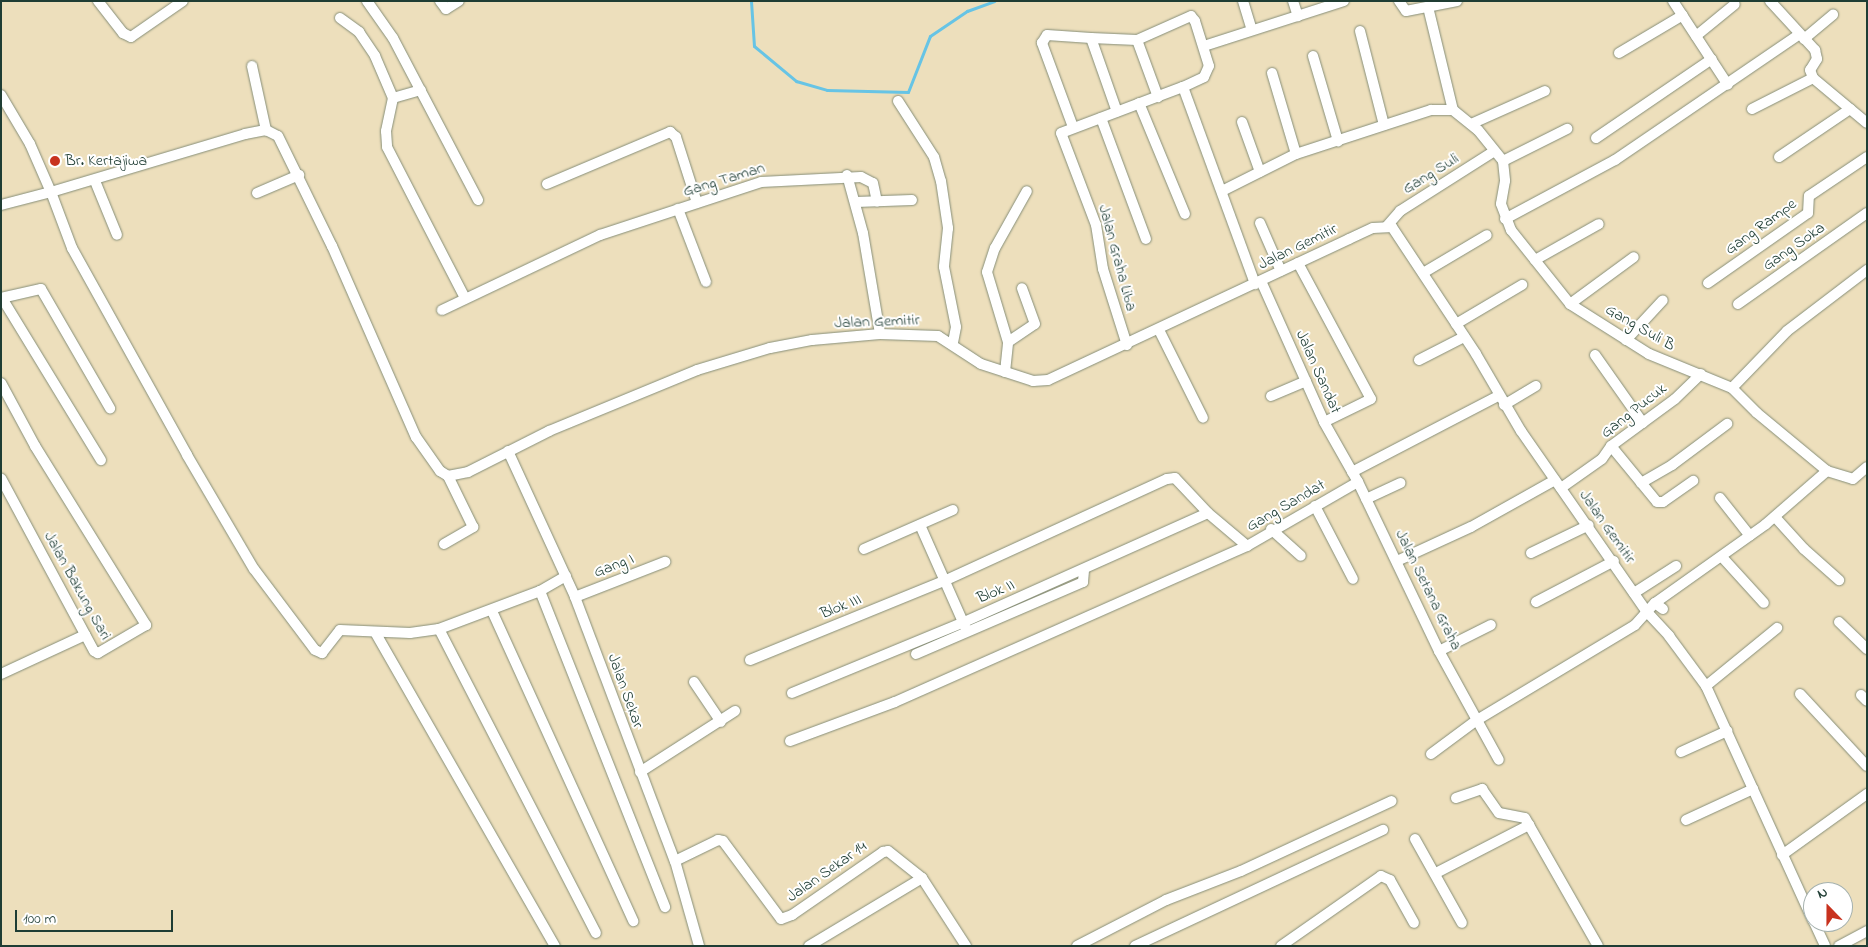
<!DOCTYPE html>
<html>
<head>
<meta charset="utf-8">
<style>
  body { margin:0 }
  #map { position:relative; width:1868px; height:947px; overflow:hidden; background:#eddfbc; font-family:"Indie Flower",sans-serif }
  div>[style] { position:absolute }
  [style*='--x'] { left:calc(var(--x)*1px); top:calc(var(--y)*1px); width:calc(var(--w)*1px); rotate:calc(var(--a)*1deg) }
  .stream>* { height:3px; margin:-1.5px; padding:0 1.5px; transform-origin:1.5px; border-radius:1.5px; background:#67c4e5 }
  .roads { filter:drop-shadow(0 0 1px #868e78) drop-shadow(0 0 1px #868e78) }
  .minor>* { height:10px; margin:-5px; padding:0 5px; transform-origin:5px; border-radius:5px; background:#fff }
  .dots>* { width:14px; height:14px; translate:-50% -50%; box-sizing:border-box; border:2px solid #fff; border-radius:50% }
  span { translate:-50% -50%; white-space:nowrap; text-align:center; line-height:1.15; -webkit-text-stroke:4px #fff; paint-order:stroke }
  .poi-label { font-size:16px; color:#1f3d34 }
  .left { translate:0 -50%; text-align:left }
  .street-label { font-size:16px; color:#1f3d34 }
  .frame { position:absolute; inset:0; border:2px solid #1f3d34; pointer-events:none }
  .north { position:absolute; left:1803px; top:882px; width:50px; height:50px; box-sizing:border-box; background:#fff; border:1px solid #a5b1ae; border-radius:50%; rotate:338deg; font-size:14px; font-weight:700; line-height:20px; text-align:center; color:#1f3d34 }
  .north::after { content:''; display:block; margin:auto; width:18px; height:22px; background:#c8321e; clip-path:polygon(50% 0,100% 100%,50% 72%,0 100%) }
  .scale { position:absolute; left:15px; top:910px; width:158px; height:22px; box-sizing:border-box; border:2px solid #1f3d34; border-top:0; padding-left:6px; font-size:15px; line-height:18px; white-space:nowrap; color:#1f3d34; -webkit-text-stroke:4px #fff; paint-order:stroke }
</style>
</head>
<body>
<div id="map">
  <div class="stream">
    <i style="--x:751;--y:1;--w:45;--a:86.2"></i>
    <i style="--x:754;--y:46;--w:55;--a:39.8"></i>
    <i style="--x:796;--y:81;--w:32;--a:16"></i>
    <i style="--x:827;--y:90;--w:81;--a:1.4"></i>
    <i style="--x:908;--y:92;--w:60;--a:-68.6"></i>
    <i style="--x:930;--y:36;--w:45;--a:-34"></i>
    <i style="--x:967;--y:11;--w:29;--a:-20"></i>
  </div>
  <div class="roads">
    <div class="minor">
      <i style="--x:98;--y:1;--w:41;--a:52"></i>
      <i style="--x:123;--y:33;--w:9;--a:27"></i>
      <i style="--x:131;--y:37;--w:63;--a:-34.7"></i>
      <i style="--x:367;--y:1;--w:45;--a:54.9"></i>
      <i style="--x:393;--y:38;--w:183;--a:62.3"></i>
      <i style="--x:440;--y:1;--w:10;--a:53"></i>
      <i style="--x:446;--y:9;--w:15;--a:-32"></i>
      <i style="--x:1243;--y:1;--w:30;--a:73"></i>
      <i style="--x:1293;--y:1;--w:16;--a:72"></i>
      <i style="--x:1399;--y:1;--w:12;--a:55"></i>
      <i style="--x:1406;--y:11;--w:52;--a:-11.1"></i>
      <i style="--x:1673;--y:1;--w:100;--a:56.8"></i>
      <i style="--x:1770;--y:1;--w:67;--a:47.4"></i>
      <i style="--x:1815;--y:50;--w:9;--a:77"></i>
      <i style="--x:1817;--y:59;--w:13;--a:122"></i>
      <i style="--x:1810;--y:70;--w:9;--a:69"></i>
      <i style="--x:1813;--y:78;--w:70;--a:39.8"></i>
      <i style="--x:1428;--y:7;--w:106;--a:76.4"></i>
      <i style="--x:340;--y:18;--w:24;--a:36"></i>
      <i style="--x:359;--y:32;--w:29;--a:56"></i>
      <i style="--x:375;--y:56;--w:46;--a:66.8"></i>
      <i style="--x:393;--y:98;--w:34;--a:102"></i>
      <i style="--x:386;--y:131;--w:16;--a:86"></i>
      <i style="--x:387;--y:147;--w:170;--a:62.7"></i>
      <i style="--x:1360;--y:31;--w:97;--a:75.7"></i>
      <i style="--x:1696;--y:36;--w:50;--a:-39.4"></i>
      <i style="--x:1091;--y:38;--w:46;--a:2.5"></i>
      <i style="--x:1137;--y:40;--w:61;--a:69.8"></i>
      <i style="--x:1804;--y:39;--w:38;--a:-40"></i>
      <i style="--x:1204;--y:46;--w:147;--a:-17.8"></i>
      <i style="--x:1619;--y:53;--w:74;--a:-30.7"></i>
      <i style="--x:1313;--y:56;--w:89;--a:73.6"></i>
      <i style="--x:252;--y:66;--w:66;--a:77.7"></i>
      <i style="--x:1272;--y:73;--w:84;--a:73.5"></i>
      <i style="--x:1183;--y:87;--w:210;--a:69.9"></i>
      <i style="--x:1;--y:95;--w:57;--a:59.4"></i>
      <i style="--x:30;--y:144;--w:52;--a:66.4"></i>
      <i style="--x:51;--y:192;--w:202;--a:-16.6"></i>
      <i style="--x:245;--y:134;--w:21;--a:-11"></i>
      <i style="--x:266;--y:130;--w:13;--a:27"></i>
      <i style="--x:278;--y:136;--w:123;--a:63.9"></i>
      <i style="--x:332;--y:246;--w:209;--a:66.3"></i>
      <i style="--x:416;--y:437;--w:42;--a:54.8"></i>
      <i style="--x:440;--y:471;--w:9;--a:32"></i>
      <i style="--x:448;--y:476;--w:20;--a:-11"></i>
      <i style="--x:468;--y:472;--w:91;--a:-26.8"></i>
      <i style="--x:549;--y:431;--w:160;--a:-22.4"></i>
      <i style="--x:697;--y:370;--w:76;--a:-16.8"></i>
      <i style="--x:770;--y:348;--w:43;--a:-10.8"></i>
      <i style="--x:812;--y:340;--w:68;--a:-5"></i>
      <i style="--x:880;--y:334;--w:58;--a:2"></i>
      <i style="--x:938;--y:336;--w:51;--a:33.1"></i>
      <i style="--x:981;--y:364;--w:55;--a:18.1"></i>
      <i style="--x:1033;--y:381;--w:15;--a:-4"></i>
      <i style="--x:1048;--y:380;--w:332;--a:-25.1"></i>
      <i style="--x:1349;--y:239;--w:26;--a:-25"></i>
      <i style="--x:1373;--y:228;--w:19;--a:-3"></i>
      <i style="--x:1392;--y:227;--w:152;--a:56.5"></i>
      <i style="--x:1476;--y:354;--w:89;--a:59.7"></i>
      <i style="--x:1521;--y:431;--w:221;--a:55.2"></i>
      <i style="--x:1647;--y:612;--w:33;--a:47"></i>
      <i style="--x:1669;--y:636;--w:62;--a:53.5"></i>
      <i style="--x:1706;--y:686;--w:258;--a:65.5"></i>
      <i style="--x:393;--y:98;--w:29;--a:-16"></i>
      <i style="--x:898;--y:101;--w:67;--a:57.3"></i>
      <i style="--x:934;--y:157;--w:25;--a:74"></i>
      <i style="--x:941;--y:181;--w:48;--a:81.5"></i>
      <i style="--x:948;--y:228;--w:39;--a:96"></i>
      <i style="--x:944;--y:267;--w:61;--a:78.7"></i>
      <i style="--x:956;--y:327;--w:16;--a:101"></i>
      <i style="--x:1139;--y:103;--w:120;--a:67.5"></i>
      <i style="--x:1752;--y:109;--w:68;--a:-26.9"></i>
      <i style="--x:1101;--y:118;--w:129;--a:69.6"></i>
      <i style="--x:1242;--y:122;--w:53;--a:70.2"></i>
      <i style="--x:1471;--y:124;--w:81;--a:-24"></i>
      <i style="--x:1073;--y:127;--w:90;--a:-110.3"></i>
      <i style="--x:1042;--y:43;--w:9;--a:-58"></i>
      <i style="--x:1047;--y:35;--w:44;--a:3.9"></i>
      <i style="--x:1091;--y:38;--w:78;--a:70.6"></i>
      <i style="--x:1596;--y:138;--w:140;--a:-34.3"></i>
      <i style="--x:1779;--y:157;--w:86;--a:-34.1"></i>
      <i style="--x:1503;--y:161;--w:72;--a:-26.6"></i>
      <i style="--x:847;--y:175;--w:60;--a:74.6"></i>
      <i style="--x:863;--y:233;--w:102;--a:80.4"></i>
      <i style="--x:95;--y:181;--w:58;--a:67.8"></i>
      <i style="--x:547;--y:184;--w:134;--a:-22.9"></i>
      <i style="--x:670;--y:132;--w:8;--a:40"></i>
      <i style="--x:676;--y:137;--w:69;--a:72.3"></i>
      <i style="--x:1222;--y:191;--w:83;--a:-26.6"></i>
      <i style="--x:1296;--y:154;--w:142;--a:-18.1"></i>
      <i style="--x:1431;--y:110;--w:22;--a:0"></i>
      <i style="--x:1453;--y:110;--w:32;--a:39"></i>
      <i style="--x:1478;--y:130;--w:40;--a:51"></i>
      <i style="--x:1503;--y:161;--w:20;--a:84"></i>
      <i style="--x:1505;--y:181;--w:23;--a:100"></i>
      <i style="--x:1501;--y:204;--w:28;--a:69"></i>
      <i style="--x:1511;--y:230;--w:95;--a:51.4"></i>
      <i style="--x:1570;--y:304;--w:93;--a:32.3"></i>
      <i style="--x:1649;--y:354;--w:90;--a:22.3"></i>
      <i style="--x:1732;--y:388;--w:35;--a:45"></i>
      <i style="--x:1757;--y:413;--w:91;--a:39.6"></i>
      <i style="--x:1827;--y:471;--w:27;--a:17"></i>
      <i style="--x:1853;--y:479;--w:18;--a:-41"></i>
      <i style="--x:257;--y:193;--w:46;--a:-23.2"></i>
      <i style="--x:856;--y:202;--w:56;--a:-2"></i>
      <i style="--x:1;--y:205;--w:52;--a:-14.6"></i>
      <i style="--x:51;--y:192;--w:60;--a:69.4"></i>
      <i style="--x:72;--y:248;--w:237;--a:60.9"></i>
      <i style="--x:187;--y:455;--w:132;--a:59.6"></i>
      <i style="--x:254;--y:569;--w:101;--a:53"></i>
      <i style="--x:315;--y:650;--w:8;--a:23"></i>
      <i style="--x:322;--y:653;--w:29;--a:-52"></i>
      <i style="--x:340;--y:630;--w:70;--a:2.5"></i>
      <i style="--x:410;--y:633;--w:29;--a:-8"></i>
      <i style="--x:439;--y:629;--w:108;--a:-20.6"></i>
      <i style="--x:540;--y:591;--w:30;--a:-30"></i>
      <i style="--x:678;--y:209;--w:78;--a:69"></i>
      <i style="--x:1505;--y:219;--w:125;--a:-28.2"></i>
      <i style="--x:1615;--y:160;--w:222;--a:-34.3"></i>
      <i style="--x:1260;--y:223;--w:52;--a:66.4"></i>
      <i style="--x:1387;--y:226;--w:20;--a:-49"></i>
      <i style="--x:1400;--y:211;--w:110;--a:-32.4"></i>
      <i style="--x:1535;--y:260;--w:73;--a:-29.4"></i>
      <i style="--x:1298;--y:263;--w:154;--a:61.8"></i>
      <i style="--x:1371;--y:399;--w:52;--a:153.9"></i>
      <i style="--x:1423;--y:273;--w:74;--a:-30.7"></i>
      <i style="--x:1261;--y:281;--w:154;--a:65.9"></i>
      <i style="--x:1324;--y:422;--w:69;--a:60.5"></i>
      <i style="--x:1358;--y:482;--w:187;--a:64.4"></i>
      <i style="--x:1439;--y:651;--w:124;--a:61.2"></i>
      <i style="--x:1708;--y:283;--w:122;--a:-35"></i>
      <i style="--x:1808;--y:213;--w:17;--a:-87"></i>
      <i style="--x:1809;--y:196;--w:70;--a:-33.9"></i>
      <i style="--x:1;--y:298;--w:41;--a:-12.7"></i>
      <i style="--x:41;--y:289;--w:138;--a:59.9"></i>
      <i style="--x:2;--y:298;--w:190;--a:58.6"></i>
      <i style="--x:1570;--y:304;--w:79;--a:-36.3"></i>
      <i style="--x:1738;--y:304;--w:158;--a:-35.2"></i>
      <i style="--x:442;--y:310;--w:175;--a:-25.4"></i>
      <i style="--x:600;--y:235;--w:169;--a:-18.2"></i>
      <i style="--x:761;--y:182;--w:100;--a:-2.9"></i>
      <i style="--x:861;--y:177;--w:13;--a:27"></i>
      <i style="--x:873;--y:183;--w:19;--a:78"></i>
      <i style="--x:1456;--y:324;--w:77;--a:-30.6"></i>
      <i style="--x:1159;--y:330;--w:98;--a:63.4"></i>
      <i style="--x:1626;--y:340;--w:54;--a:-47.2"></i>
      <i style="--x:1008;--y:342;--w:32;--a:-34"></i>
      <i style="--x:1035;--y:324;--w:38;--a:-110"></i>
      <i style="--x:1127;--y:345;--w:80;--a:-107.5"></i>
      <i style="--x:1103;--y:269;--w:45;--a:-99"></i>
      <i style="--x:1096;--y:225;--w:98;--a:-110.8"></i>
      <i style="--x:1061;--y:133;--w:130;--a:-20.7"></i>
      <i style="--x:1183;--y:87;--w:23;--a:-25"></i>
      <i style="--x:1204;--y:77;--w:12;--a:-66"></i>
      <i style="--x:1209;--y:66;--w:47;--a:-107.3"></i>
      <i style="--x:1195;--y:21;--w:6;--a:-129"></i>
      <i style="--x:1191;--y:16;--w:59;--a:156"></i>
      <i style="--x:1595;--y:355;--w:83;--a:54.8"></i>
      <i style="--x:1419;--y:360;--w:51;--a:-27.1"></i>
      <i style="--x:1005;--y:372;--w:30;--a:-84"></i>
      <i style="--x:1008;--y:342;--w:73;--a:-106.7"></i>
      <i style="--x:987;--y:272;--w:25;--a:-72"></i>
      <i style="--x:995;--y:248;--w:65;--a:-60.7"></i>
      <i style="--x:1;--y:383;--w:72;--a:61.6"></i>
      <i style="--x:35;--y:446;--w:211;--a:58.2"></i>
      <i style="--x:146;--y:625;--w:56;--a:149.7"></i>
      <i style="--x:98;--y:653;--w:4;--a:-153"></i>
      <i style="--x:94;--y:651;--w:196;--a:-118.3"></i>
      <i style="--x:1732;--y:388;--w:79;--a:-46"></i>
      <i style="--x:1787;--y:331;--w:101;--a:-37.3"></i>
      <i style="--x:1271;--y:396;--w:38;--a:-23"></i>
      <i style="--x:1504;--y:405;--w:37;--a:-31"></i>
      <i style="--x:1611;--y:446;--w:72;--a:50.6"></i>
      <i style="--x:1657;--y:502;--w:6;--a:0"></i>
      <i style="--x:1663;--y:502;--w:37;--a:-35"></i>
      <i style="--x:508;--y:451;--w:161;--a:65.3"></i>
      <i style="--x:575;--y:597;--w:282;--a:69.3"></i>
      <i style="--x:675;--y:861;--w:88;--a:74.2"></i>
      <i style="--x:1352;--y:472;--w:165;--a:-27.5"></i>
      <i style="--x:1641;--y:483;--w:36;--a:-30"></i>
      <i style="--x:1672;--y:465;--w:69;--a:-36.7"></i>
      <i style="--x:1561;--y:488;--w:50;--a:-35.3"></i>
      <i style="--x:1602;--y:459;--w:16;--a:-55"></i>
      <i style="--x:1611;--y:446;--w:79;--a:-36.3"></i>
      <i style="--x:1675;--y:399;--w:36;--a:-44"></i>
      <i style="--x:1720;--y:498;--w:48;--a:51.7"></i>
      <i style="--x:1366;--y:499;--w:38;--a:-25"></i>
      <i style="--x:1315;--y:506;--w:82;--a:62.5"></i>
      <i style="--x:1775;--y:517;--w:43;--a:47.8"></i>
      <i style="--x:1804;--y:549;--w:47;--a:41.5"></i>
      <i style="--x:920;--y:525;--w:114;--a:66.1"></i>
      <i style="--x:1271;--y:529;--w:40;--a:42"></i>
      <i style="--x:444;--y:544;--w:34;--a:-30"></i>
      <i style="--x:473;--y:527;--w:57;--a:-116.1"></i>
      <i style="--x:864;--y:549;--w:97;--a:-23.7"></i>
      <i style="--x:1531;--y:553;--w:64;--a:-25.8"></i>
      <i style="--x:1722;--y:557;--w:62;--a:47.6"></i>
      <i style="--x:1397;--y:561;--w:81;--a:-24.7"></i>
      <i style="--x:1471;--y:527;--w:96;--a:-29.2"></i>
      <i style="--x:540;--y:591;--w:340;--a:68.4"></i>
      <i style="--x:1634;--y:593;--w:50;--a:-32.7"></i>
      <i style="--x:575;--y:597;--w:97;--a:-21.3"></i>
      <i style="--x:1536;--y:602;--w:88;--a:-27.7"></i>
      <i style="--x:1655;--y:603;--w:10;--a:37"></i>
      <i style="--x:492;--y:611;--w:341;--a:65.5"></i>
      <i style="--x:1839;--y:622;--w:39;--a:44"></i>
      <i style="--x:439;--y:629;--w:342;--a:62.7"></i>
      <i style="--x:375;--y:632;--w:362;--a:60.2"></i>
      <i style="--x:1439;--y:651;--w:58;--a:-26.6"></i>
      <i style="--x:916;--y:654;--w:182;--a:-23.3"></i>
      <i style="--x:1083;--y:582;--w:11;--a:-85"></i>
      <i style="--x:750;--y:660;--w:209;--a:-22.2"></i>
      <i style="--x:944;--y:581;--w:245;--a:-24.6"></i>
      <i style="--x:1167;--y:479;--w:8;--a:-7"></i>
      <i style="--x:1175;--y:478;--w:48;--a:46.7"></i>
      <i style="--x:1208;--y:513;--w:51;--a:40.2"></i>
      <i style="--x:1247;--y:546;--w:128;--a:-30"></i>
      <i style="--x:1;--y:674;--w:93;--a:-24.9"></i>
      <i style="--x:694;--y:682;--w:48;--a:56"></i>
      <i style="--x:1706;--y:686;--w:92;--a:-39.2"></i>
      <i style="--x:792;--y:693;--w:184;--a:-22.4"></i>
      <i style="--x:962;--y:623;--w:269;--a:-24.1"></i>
      <i style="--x:1800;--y:694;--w:98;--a:47.1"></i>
      <i style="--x:1861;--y:695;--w:8;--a:45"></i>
      <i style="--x:790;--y:741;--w:112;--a:-20.4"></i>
      <i style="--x:895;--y:702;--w:385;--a:-23.9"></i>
      <i style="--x:1681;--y:752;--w:51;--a:-24.5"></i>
      <i style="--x:1431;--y:754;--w:57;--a:-36.5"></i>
      <i style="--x:1477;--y:720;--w:184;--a:-31"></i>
      <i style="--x:1635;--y:625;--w:30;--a:-48"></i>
      <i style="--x:1655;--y:603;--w:136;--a:-35.4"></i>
      <i style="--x:1766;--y:524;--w:81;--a:-41"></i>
      <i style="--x:640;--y:772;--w:113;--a:-32.7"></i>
      <i style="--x:1456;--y:798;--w:28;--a:-19"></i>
      <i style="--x:1482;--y:789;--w:29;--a:55"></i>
      <i style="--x:1499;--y:813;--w:26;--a:11"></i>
      <i style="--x:1525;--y:818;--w:147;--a:60.3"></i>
      <i style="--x:1686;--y:820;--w:74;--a:-24.8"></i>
      <i style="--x:1415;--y:839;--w:96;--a:60.8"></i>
      <i style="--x:1782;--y:855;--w:105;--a:-35.7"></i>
      <i style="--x:675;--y:861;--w:48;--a:-26"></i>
      <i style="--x:718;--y:840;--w:5;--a:11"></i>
      <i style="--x:723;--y:841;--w:97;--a:53.4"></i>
      <i style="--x:781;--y:919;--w:12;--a:-20"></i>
      <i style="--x:792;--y:915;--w:111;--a:-34.7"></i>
      <i style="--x:883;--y:852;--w:5;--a:-11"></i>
      <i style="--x:888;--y:851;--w:43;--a:38.5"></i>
      <i style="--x:922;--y:878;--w:81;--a:57.1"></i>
      <i style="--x:1436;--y:873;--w:105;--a:-27.3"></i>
      <i style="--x:1814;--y:922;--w:26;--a:65"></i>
      <i style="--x:809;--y:946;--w:132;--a:-31"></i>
      <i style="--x:1077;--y:946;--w:100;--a:-27.3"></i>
      <i style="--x:1166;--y:900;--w:80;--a:-21.1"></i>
      <i style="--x:1241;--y:871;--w:166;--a:-24.9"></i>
      <i style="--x:1135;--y:946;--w:274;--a:-25.1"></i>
      <i style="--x:1281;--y:946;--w:122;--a:-35"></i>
      <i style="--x:1381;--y:876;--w:10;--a:24"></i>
      <i style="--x:1390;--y:880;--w:49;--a:60.8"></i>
      <i style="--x:1839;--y:946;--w:32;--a:-28"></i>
    </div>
  </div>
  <div class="dots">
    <i style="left:55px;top:161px;background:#c8321e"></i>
  </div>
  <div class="poi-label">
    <span class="left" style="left:65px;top:161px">Br. Kertajiwa</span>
  </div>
  <div class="street-label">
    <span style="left:1431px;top:174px;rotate:-32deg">Gang Suli</span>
    <span style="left:724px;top:180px;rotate:-17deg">Gang Taman</span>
    <span style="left:1761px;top:227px;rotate:-36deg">Gang Rampe</span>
    <span style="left:1298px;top:247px;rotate:-26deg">Jalan Gemitir</span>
    <span style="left:1794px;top:247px;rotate:-35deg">Gang Soka</span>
    <span style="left:1117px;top:258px;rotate:75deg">Jalan Graha Liba</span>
    <span style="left:877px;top:322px;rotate:-2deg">Jalan Gemitir</span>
    <span style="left:1640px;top:328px;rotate:30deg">Gang Suli B</span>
    <span style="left:1318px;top:372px;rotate:66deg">Jalan Sandat</span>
    <span style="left:1634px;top:411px;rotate:-38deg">Gang Pucuk</span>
    <span style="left:1286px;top:506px;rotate:-30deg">Gang Sandat</span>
    <span style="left:1607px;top:527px;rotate:55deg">Jalan Gemitir</span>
    <span style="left:614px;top:566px;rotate:-21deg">Gang I</span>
    <span style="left:77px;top:586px;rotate:61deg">Jalan Bakung Sari</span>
    <span style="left:1428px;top:590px;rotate:64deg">Jalan Setana Graha</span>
    <span style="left:996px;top:592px;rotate:-23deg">Blok II</span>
    <span style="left:841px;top:607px;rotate:-22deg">Blok III</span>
    <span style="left:625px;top:691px;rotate:70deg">Jalan Sekar</span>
    <span style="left:827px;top:872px;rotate:-35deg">Jalan Sekar 14</span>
  </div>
  <div class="frame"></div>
  <div class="north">N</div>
  <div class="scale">100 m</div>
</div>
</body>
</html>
